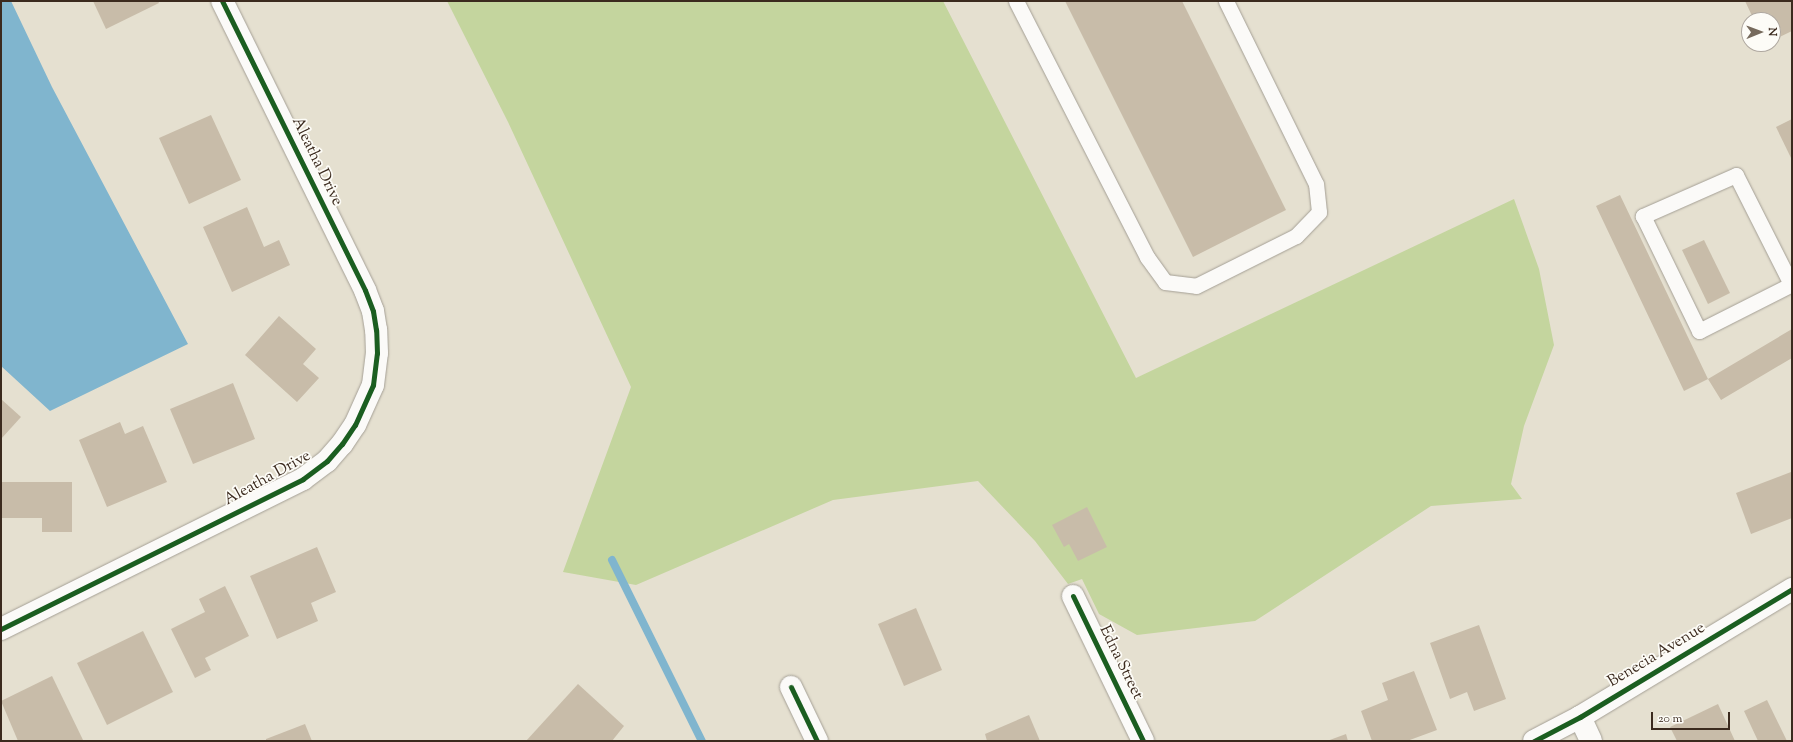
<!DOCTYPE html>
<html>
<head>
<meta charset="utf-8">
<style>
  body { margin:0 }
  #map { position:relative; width:1793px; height:742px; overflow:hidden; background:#e5e0d0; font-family:"Sorts Mill Goudy",serif }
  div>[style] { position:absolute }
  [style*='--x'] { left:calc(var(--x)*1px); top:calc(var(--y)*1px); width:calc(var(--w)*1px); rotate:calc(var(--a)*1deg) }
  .green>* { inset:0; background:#c4d59e }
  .water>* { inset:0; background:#80b5ce }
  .stream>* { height:8px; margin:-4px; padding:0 4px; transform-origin:4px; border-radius:4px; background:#80b5ce }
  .building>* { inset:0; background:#c8bca9 }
  .roads { filter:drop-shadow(0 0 1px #a49f95) drop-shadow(0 0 1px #a49f95) }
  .lane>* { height:15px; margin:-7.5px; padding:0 7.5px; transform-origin:7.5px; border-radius:7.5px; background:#fbfaf8 }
  .street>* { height:22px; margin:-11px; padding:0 11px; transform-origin:11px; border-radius:11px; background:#fbfaf8 }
  .cycleway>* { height:5px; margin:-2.5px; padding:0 2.5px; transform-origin:2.5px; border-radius:2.5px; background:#1b5e20 }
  span { translate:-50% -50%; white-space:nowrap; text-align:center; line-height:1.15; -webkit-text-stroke:3.5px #fdfcf7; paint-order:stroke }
  .street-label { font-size:16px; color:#3b2a1e }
  .frame { position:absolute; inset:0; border:2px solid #3b2a1e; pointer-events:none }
  .north { position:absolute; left:1741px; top:12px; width:40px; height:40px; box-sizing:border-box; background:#fdfcf7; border:1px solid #afa8a0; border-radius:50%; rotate:89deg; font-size:11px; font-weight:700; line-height:16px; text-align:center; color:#3b2a1e }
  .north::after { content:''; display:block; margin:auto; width:14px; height:18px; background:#766a5c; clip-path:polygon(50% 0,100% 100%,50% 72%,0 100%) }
  .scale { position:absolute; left:1651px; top:712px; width:79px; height:18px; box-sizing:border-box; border:2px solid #3b2a1e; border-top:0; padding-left:5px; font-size:12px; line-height:14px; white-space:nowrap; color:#3b2a1e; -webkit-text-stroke:3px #fdfcf7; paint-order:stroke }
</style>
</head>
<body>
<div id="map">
  <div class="green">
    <i style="clip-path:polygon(447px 1px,943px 1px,1136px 378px,1514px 199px,1539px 269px,1554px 345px,1524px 426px,1511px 484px,1522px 499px,1431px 506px,1255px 621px,1137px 635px,1099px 614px,1082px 579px,1068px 584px,1035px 541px,978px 481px,833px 500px,636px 585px,563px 572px,631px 387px,508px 122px)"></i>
  </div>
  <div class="water">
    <i style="clip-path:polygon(1px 1px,11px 1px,52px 87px,188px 344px,50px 411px,1px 366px)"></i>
  </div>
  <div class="stream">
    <i style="--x:612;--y:560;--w:202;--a:63.6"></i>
  </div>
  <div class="building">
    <i style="clip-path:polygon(93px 1px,158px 1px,159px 3px,106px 29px)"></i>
    <i style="clip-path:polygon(1065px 1px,1182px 1px,1286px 210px,1193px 257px)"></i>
    <i style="clip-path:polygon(1745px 1px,1792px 1px,1792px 31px,1773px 40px,1773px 20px,1754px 20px)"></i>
    <i style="clip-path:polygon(211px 115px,241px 180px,189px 204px,159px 138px)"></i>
    <i style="clip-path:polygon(1792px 119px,1792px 160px,1776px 127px)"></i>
    <i style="clip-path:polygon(1620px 195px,1708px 379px,1792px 329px,1792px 358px,1721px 400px,1708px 379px,1684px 391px,1596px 206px)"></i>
    <i style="clip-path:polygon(247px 207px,264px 247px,279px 240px,290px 265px,232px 292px,203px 227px)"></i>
    <i style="clip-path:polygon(1704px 240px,1730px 293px,1708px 304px,1682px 250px)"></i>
    <i style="clip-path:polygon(279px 316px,316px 349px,303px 364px,319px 378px,297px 402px,245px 355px)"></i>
    <i style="clip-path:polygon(233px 383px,255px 439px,193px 464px,170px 409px)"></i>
    <i style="clip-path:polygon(1px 399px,21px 417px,1px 439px)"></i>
    <i style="clip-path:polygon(120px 422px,125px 434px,143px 426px,167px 482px,107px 507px,79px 440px)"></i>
    <i style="clip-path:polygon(1791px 472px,1792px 518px,1751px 534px,1736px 493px)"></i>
    <i style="clip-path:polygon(1px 482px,72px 482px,72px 532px,42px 532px,42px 518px,1px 518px)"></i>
    <i style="clip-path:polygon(1087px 507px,1107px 547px,1078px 561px,1069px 544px,1064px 547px,1052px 525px)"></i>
    <i style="clip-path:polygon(317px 547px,336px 592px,311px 603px,318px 621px,277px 639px,250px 576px)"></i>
    <i style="clip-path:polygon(225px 586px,249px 636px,205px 658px,211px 670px,195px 678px,171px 629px,205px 612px,199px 599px)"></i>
    <i style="clip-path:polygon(916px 608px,942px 670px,904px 686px,878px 624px)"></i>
    <i style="clip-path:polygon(1479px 625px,1506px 699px,1474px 711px,1467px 692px,1450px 699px,1430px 643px)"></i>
    <i style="clip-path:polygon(143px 631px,173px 692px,107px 725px,77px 663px)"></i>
    <i style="clip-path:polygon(1414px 671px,1437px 730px,1407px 741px,1372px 741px,1361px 711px,1388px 700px,1382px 683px)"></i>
    <i style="clip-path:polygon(52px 676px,83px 740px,18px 741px,1px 701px)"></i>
    <i style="clip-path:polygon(578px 684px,624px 726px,612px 741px,526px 741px)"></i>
    <i style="clip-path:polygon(1767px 700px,1787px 741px,1758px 741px,1744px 711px)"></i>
    <i style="clip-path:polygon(1718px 704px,1735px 741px,1677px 741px,1670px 727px)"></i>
    <i style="clip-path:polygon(1029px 715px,1040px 741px,987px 741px,985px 734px)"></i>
    <i style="clip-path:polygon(305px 724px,312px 741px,266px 741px,266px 739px)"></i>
    <i style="clip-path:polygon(1346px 734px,1348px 741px,1327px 741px)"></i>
  </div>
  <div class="roads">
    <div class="lane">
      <i style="--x:1016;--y:1;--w:288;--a:62.9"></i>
      <i style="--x:1147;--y:257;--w:31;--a:54"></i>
      <i style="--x:1165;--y:282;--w:31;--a:7"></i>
      <i style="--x:1196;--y:286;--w:112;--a:-26.6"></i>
      <i style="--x:1296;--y:236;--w:33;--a:-46"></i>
      <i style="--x:1319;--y:212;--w:28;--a:-96"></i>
      <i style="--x:1316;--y:184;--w:204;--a:-116.2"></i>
      <i style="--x:1791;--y:284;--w:122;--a:-116.8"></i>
      <i style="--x:1736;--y:175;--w:102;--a:156.2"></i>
      <i style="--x:1643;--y:216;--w:128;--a:64"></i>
      <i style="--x:1699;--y:331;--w:104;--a:-26.8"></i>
    </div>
    <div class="street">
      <i style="--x:1073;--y:596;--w:161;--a:64.2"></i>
      <i style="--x:1;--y:629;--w:337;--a:-26.4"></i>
      <i style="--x:303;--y:479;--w:30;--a:-37"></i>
      <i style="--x:327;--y:461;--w:23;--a:-49"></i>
      <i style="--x:342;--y:444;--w:23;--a:-56"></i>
      <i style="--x:355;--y:425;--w:44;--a:-65.8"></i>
      <i style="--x:373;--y:385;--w:32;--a:-83"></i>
      <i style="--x:377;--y:353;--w:23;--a:-92"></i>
      <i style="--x:376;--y:330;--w:19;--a:-99"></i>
      <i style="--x:373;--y:311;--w:22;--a:-111"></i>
      <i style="--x:365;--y:290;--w:322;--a:-116.3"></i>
      <i style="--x:791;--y:687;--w:60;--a:64.3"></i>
      <i style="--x:1580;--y:717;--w:26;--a:65"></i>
      <i style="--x:1534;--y:741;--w:52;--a:-27.6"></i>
      <i style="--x:1580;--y:717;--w:248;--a:-31.1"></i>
    </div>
  </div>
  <div class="cycleway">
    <i style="--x:1073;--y:596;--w:161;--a:64.2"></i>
    <i style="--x:1;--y:629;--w:337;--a:-26.4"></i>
    <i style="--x:303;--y:479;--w:30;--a:-37"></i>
    <i style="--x:327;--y:461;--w:23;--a:-49"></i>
    <i style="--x:342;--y:444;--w:23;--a:-56"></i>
    <i style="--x:355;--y:425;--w:44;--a:-65.8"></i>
    <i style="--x:373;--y:385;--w:32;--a:-83"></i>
    <i style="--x:377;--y:353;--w:23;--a:-92"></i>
    <i style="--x:376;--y:330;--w:19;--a:-99"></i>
    <i style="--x:373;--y:311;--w:22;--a:-111"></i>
    <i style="--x:365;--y:290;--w:322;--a:-116.3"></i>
    <i style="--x:791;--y:687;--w:60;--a:64.3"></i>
    <i style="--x:1534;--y:741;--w:52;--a:-27.6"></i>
    <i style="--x:1580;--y:717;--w:248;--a:-31.1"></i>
  </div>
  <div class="street-label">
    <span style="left:316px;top:162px;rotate:64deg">Aleatha Drive</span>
    <span style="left:268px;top:479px;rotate:-29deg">Aleatha Drive</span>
    <span style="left:1657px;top:656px;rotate:-31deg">Benecia Avenue</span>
    <span style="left:1120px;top:663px;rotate:64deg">Edna Street</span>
  </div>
  <div class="frame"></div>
  <div class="north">N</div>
  <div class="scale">20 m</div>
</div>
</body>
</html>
